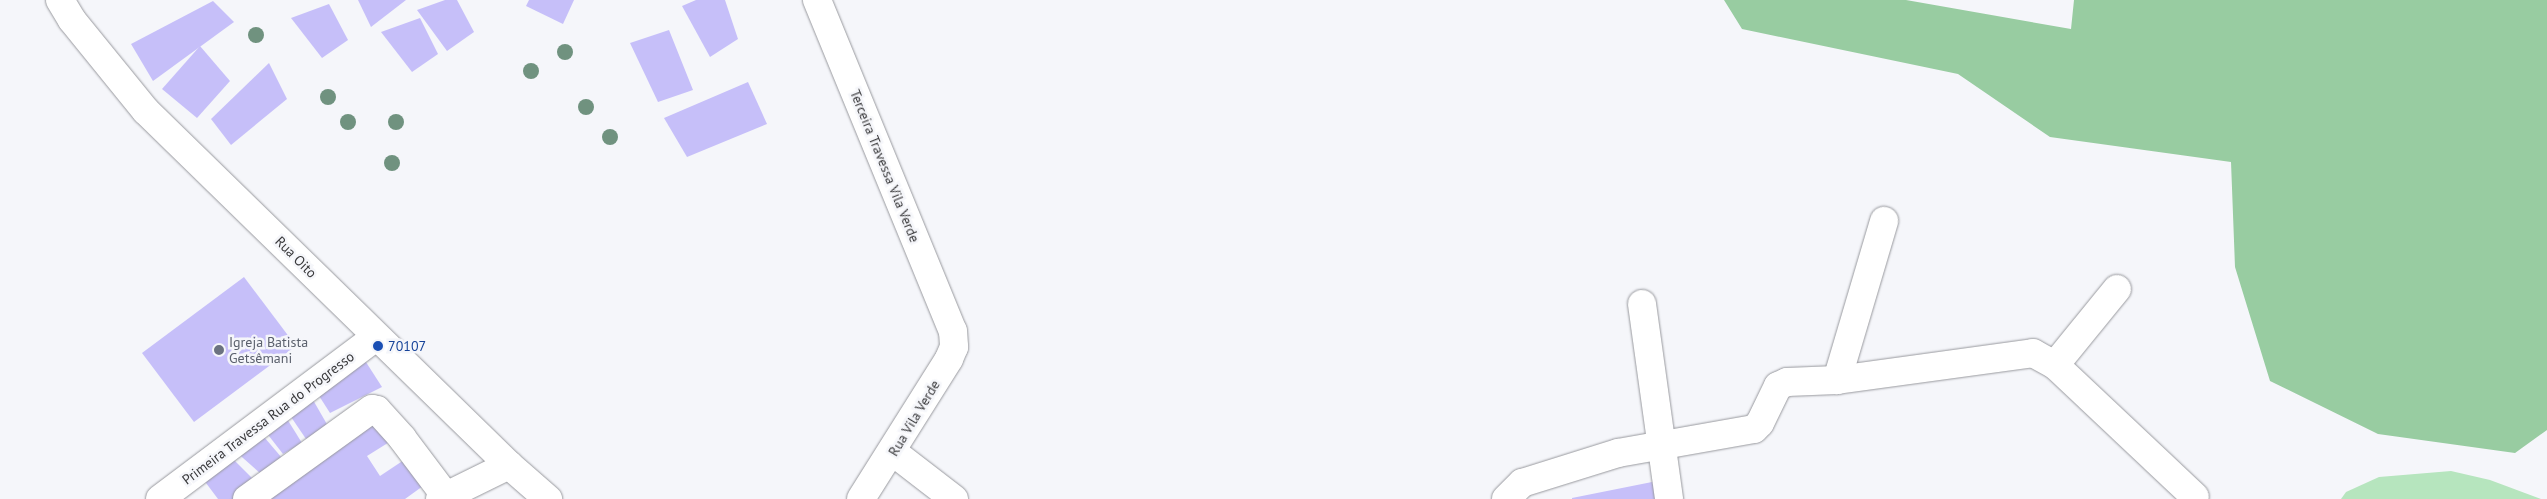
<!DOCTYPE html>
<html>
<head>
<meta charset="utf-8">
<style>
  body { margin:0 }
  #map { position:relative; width:2547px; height:499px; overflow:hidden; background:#f5f6fa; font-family:"PT Sans",sans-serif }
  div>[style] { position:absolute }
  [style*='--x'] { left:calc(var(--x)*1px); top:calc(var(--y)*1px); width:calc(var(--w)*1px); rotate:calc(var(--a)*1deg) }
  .green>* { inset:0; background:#b6e5be }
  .forest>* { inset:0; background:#98cca1 }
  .building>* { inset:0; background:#c6bff9 }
  .roads { filter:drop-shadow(0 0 1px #98999e) drop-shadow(0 0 1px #98999e) }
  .minor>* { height:28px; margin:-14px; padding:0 14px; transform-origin:14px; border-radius:14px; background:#fff }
  .trees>* { width:16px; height:16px; margin:-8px; border-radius:50%; background:#70927f }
  .dots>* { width:14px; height:14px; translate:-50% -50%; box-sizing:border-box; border:2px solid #f5f6fa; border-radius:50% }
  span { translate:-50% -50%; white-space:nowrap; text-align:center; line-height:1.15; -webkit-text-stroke:5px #f5f6fa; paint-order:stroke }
  .street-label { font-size:14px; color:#39393b }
  .worship-label { font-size:14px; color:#5b616d }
  .left { translate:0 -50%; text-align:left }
  .transit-label { font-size:14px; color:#164399 }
</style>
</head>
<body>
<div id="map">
  <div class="green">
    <i style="clip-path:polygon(2451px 471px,2490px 480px,2541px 499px,2341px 499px,2346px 492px,2379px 477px)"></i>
  </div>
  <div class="forest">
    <i style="clip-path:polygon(1724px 0,1906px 0,2071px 29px,2074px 0,2547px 0,2547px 430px,2515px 453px,2378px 434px,2270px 381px,2235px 267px,2231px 162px,2050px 137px,1958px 74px,1742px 29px)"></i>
  </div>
  <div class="building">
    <i style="clip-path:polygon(358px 0,406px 0,371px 27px)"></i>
    <i style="clip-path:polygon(445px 0,457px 0,474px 32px,447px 51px,417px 10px)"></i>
    <i style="clip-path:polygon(529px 0,574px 0,563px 24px,526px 6px)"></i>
    <i style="clip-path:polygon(696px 0,725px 0,738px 39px,710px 57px,682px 6px)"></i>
    <i style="clip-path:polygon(213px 1px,234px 22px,153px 81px,131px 44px)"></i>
    <i style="clip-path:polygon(329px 4px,348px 40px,322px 58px,291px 18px)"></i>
    <i style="clip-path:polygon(420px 18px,438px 54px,412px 72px,381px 32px)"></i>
    <i style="clip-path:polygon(669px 30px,693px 90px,658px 102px,630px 43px)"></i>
    <i style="clip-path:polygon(200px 46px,230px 81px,197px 118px,162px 89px)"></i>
    <i style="clip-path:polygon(269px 63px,287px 99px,231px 145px,211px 119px)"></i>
    <i style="clip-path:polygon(748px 82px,767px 124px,687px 157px,664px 118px)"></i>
    <i style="clip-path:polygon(244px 277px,296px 346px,194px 422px,142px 353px)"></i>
    <i style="clip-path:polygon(364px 359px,382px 387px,330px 413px,314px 388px)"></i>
    <i style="clip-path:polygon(309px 393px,328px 426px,306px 439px,285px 408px)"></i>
    <i style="clip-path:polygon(284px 414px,302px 443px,283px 454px,262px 427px)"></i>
    <i style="clip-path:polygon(375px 415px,391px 441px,367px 456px,380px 476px,404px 460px,423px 486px,405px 499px,258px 499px)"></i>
    <i style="clip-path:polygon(259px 431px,282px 458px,261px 474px,234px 450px)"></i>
    <i style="clip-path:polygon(229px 455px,253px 479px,235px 499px,218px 499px,203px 479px)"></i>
    <i style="clip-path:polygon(1662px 480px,1666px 499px,1572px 499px,1572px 498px)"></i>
  </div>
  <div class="roads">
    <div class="minor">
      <i style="--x:60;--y:0;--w:23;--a:59"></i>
      <i style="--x:72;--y:20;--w:117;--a:50.9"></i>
      <i style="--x:146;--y:111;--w:507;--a:44.28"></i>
      <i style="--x:509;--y:465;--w:52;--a:41.1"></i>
      <i style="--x:817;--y:0;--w:358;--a:67.7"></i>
      <i style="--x:953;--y:331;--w:16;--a:86"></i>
      <i style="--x:954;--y:347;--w:13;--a:113"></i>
      <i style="--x:949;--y:359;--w:165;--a:122.2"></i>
      <i style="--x:1642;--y:304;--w:197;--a:82.1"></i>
      <i style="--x:2055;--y:365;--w:98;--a:-50.8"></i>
      <i style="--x:1837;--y:380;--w:166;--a:-73.5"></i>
      <i style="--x:893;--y:452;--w:77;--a:37.6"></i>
      <i style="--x:160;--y:499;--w:270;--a:-36.9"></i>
      <i style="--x:247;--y:499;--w:154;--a:-35.8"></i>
      <i style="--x:372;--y:409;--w:5;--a:11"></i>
      <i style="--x:377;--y:410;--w:38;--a:48"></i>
      <i style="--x:402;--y:438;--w:71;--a:53"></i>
      <i style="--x:440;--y:499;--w:77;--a:-26.2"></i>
      <i style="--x:1506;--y:499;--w:23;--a:-45"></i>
      <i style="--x:1522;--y:483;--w:101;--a:-17.4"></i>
      <i style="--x:1618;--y:453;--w:138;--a:-10"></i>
      <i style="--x:1754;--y:429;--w:8;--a:-45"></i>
      <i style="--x:1760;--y:423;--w:41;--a:-64.1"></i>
      <i style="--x:1778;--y:386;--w:10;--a:-24"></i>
      <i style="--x:1787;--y:382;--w:50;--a:-2.3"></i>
      <i style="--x:1837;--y:380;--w:198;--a:-7.8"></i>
      <i style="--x:2033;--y:353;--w:25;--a:29"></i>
      <i style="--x:2055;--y:365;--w:192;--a:43.3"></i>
    </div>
  </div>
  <div class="trees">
    <i style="left:256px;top:35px"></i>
    <i style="left:565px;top:52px"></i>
    <i style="left:531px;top:71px"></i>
    <i style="left:328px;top:97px"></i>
    <i style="left:586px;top:107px"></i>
    <i style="left:348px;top:122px"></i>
    <i style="left:396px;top:122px"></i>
    <i style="left:610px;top:137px"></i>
    <i style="left:392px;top:163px"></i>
  </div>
  <div class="dots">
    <i style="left:378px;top:346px;background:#1a4fb4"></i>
    <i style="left:219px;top:350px;background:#6b7280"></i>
  </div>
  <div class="street-label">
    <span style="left:885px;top:166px;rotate:68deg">Terceira Travessa Vila Verde</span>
    <span style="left:296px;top:257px;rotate:45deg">Rua Oito</span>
    <span style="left:268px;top:418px;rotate:-37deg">Primeira Travessa Rua do Progresso</span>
    <span style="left:914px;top:418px;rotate:-59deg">Rua Vila Verde</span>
  </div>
  <div class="worship-label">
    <span class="left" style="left:229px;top:350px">Igreja Batista<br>Getsêmani</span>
  </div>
  <div class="transit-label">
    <span class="left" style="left:388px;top:346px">70107</span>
  </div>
</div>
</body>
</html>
